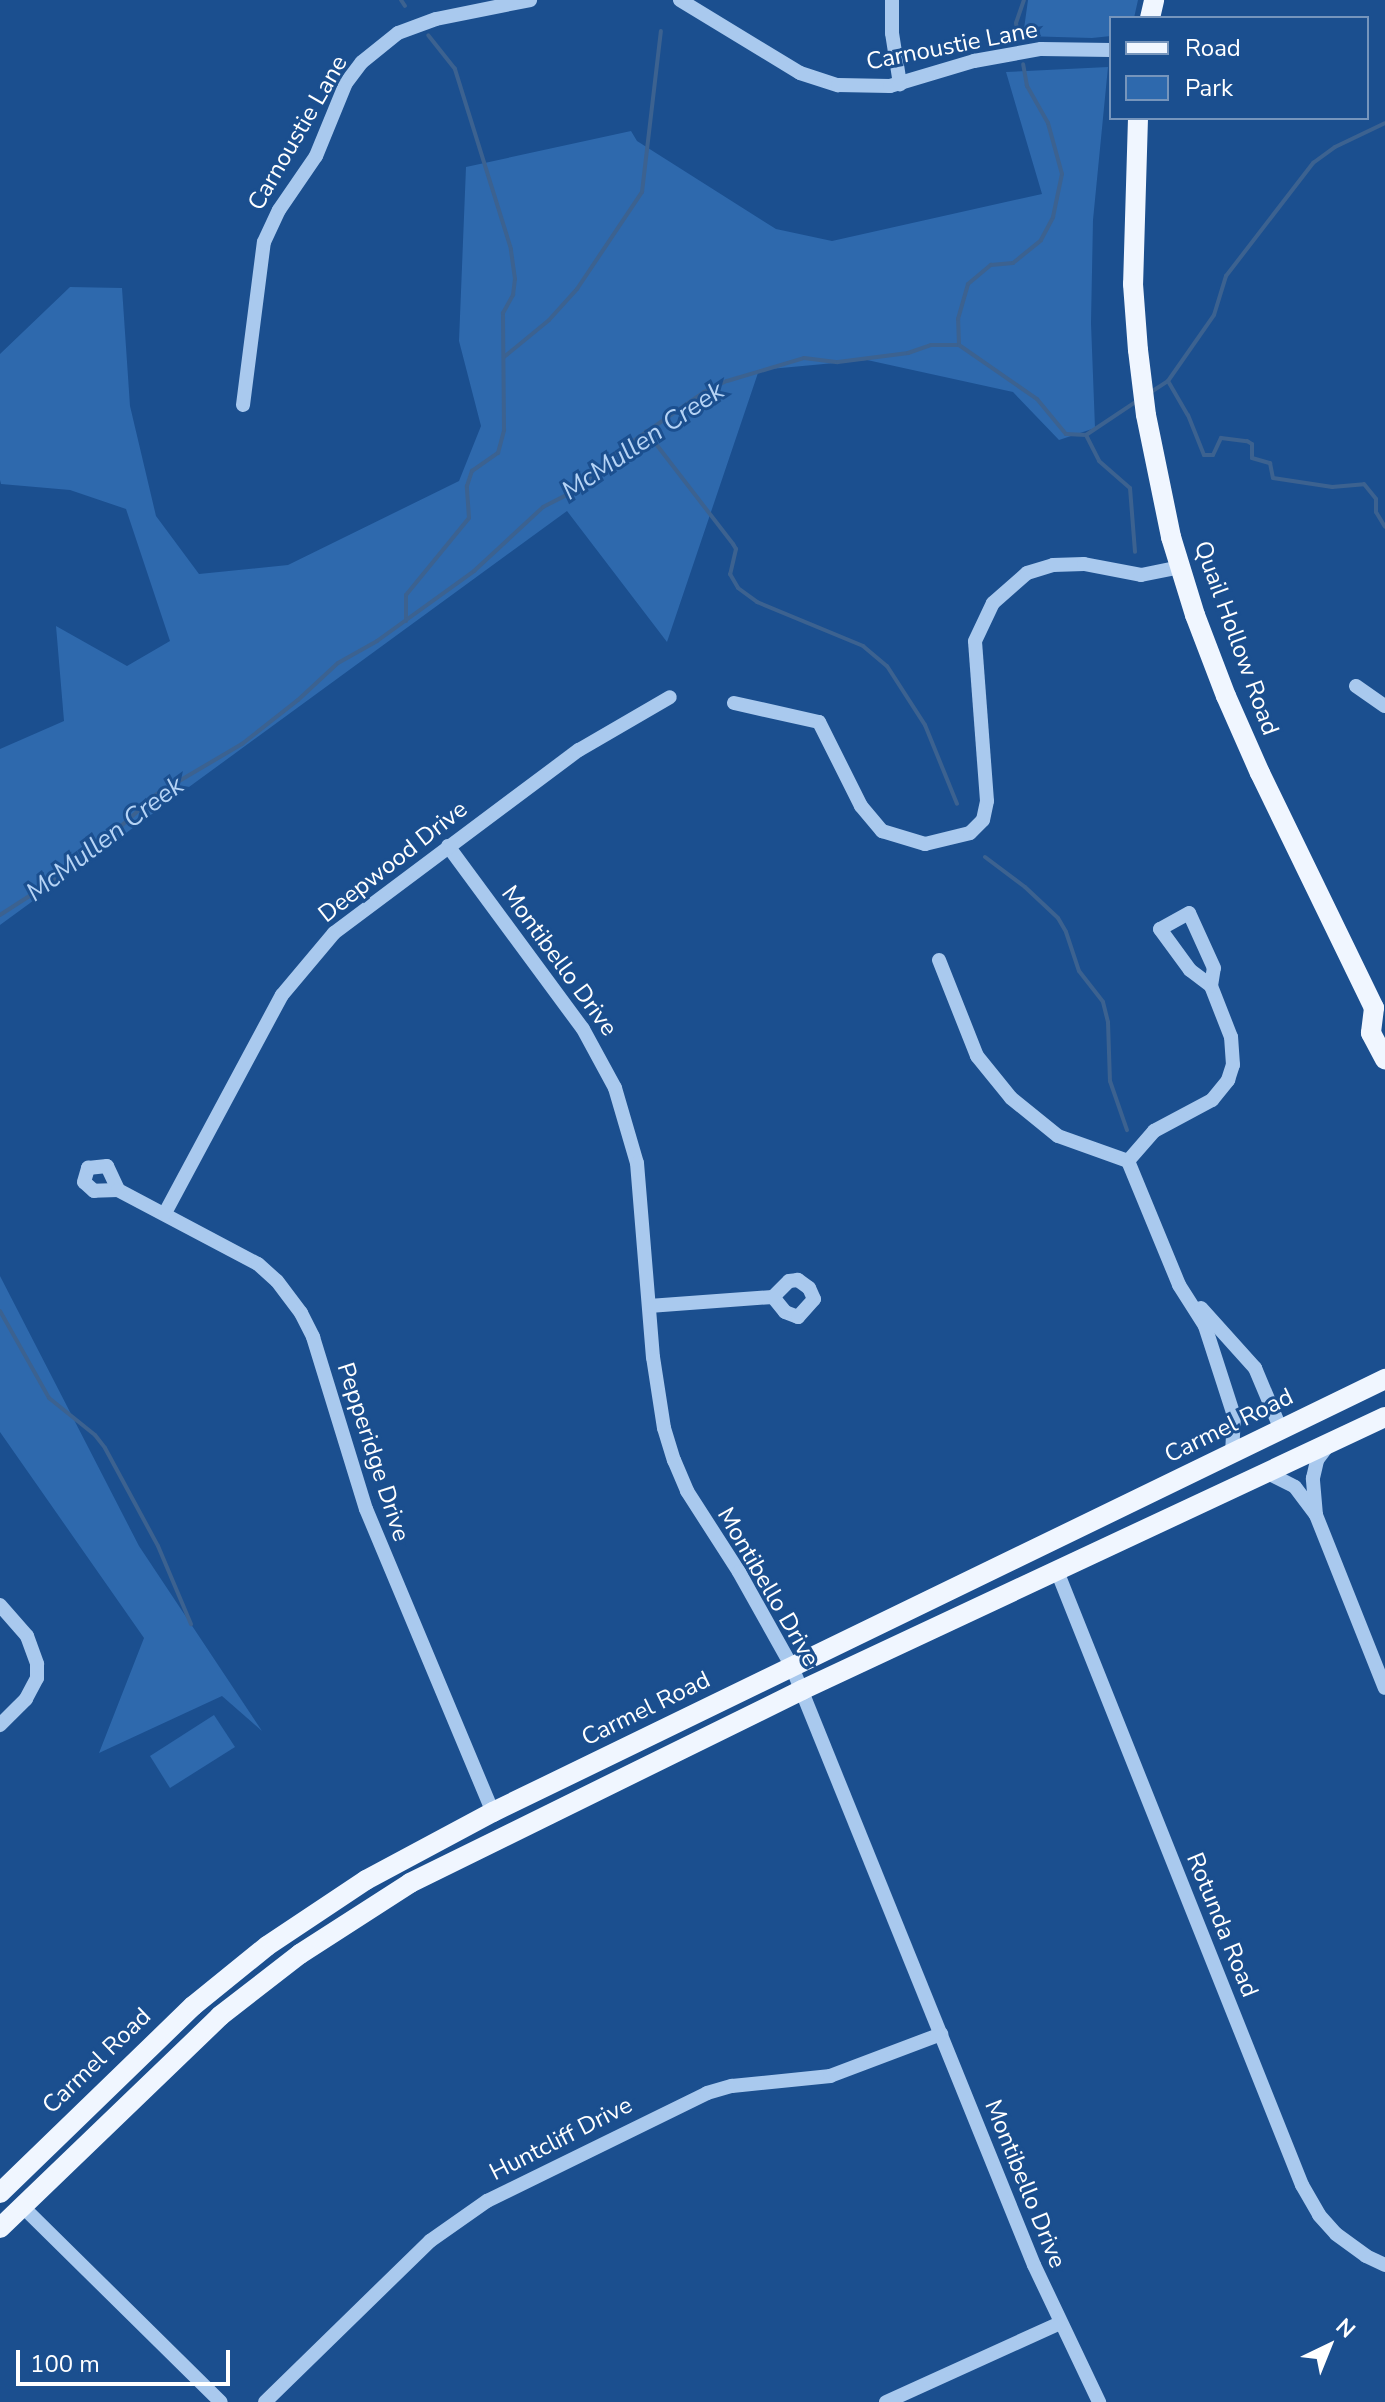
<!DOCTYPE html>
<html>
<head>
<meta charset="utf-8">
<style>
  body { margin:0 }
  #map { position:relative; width:1385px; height:2402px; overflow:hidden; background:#1b4f8f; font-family:"Nunito Sans",sans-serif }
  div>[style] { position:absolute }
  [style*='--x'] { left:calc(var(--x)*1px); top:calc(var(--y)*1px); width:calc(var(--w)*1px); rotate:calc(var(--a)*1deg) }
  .green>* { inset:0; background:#2e69ad }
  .stream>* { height:4px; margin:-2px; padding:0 2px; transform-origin:2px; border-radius:2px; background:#3c6290 }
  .minor>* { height:14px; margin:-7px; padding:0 7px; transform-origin:7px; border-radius:7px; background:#a9c9ee }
  .major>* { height:20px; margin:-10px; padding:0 10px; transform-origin:10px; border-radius:10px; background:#f0f6ff }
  span { translate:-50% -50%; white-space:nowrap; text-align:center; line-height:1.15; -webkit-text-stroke:6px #1b4f8f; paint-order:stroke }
  .street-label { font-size:24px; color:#fff }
  .water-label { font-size:26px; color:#b5d3f5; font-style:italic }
  .legend { position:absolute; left:1109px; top:16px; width:260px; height:104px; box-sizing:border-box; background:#1b4f8f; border:2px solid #7695bc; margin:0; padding:10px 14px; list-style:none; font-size:24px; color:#fff }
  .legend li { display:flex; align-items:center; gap:16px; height:40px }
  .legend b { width:40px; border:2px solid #7695bc }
  .north { position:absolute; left:1289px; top:2306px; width:80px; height:80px; -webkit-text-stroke:6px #1b4f8f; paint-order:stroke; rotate:43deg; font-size:22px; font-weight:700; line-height:32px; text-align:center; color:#fff }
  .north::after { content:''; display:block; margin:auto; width:28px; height:36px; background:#fff; clip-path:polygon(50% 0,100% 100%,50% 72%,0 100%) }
  .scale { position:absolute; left:16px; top:2350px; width:214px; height:36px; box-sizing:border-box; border:4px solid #fff; border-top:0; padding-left:10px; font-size:24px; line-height:28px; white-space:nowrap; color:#fff; -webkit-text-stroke:6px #1b4f8f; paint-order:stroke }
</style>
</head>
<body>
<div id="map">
  <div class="green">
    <i style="clip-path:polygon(1028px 0,1138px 0,1134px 18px,1111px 18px,1111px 36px,1092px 38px,1023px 36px)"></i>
    <i style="clip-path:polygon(1108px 67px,1093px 220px,1091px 323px,1095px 428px,1059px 440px,1013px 392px,867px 360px,759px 370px,667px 642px,567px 511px,0 925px,0 749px,64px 721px,56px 626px,127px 666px,170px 641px,126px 509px,70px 490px,1px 484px,0 480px,0 354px,70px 287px,122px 288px,130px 406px,156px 516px,199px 574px,288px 565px,459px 481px,481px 426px,459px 341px,466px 167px,631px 131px,637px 141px,776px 229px,832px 241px,1042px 194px,1006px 72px)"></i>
    <i style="clip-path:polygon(0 1276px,139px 1546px,262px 1731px,222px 1696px,99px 1753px,144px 1638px,0 1432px)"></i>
    <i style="clip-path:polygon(214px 1715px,235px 1747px,170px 1788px,150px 1756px)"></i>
  </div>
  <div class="stream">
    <i style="--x:401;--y:0;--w:7;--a:56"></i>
    <i style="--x:1019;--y:40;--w:17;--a:-100"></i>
    <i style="--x:1016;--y:23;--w:24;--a:-71"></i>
    <i style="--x:959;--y:345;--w:26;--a:-92"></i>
    <i style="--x:958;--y:319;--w:36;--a:-74"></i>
    <i style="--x:968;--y:284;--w:30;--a:-40"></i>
    <i style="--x:991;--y:265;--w:22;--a:-5"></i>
    <i style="--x:1013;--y:263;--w:36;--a:-39"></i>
    <i style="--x:1041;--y:240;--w:26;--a:-62"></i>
    <i style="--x:1053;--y:217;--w:44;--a:-78.2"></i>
    <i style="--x:1062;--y:174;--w:53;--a:-105.4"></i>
    <i style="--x:1048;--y:123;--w:43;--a:-119.6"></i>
    <i style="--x:1027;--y:86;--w:22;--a:-100"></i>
    <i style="--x:504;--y:357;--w:58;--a:-39.4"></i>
    <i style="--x:549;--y:320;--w:42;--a:-47.9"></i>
    <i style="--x:577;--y:289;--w:117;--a:-56.2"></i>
    <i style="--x:642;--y:192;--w:162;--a:-83.3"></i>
    <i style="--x:1168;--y:381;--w:39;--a:60"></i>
    <i style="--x:1188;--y:415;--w:43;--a:68.2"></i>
    <i style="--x:1204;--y:455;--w:9;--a:0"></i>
    <i style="--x:1213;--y:455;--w:19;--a:-65"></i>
    <i style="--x:1221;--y:438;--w:26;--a:7"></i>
    <i style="--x:1247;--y:441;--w:6;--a:31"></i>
    <i style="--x:1252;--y:444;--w:14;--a:90"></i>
    <i style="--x:1252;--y:458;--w:19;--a:16"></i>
    <i style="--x:1270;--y:463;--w:15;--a:79"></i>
    <i style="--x:1273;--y:478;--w:60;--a:8.7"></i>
    <i style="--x:1332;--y:487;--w:32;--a:-5"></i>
    <i style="--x:1364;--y:484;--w:19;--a:51"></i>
    <i style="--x:1376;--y:499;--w:13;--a:90"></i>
    <i style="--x:1376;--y:512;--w:17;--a:59"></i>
    <i style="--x:1151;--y:392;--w:20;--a:-33"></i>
    <i style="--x:1168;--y:381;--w:80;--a:-55.1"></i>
    <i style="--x:1214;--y:315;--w:41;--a:-72.9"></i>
    <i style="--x:1226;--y:276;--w:143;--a:-52.4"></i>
    <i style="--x:1313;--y:163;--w:27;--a:-36"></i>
    <i style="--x:1335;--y:147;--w:55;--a:-25.6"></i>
    <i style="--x:646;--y:431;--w:143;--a:52.4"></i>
    <i style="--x:733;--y:544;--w:6;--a:59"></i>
    <i style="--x:736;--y:549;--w:26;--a:103"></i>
    <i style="--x:730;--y:574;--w:16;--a:60"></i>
    <i style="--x:738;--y:588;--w:24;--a:36"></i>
    <i style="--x:757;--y:602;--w:115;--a:22.5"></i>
    <i style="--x:863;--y:646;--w:31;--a:40"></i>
    <i style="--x:887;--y:666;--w:70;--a:57.2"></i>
    <i style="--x:925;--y:725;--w:85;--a:67.9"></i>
    <i style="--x:1086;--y:435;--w:29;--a:63"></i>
    <i style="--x:1099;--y:461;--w:41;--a:41.1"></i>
    <i style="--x:1130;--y:488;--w:64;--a:85.5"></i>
    <i style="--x:406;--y:621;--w:26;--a:-90"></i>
    <i style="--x:406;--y:595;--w:99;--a:-50.7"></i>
    <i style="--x:469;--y:518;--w:32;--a:-94"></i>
    <i style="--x:467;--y:486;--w:16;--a:-72"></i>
    <i style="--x:472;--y:471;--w:32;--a:-35"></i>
    <i style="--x:498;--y:453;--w:24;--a:-75"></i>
    <i style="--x:504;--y:430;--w:117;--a:-90.5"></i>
    <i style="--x:503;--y:313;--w:21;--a:-61"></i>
    <i style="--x:513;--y:295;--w:16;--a:-83"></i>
    <i style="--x:515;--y:279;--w:30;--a:-98"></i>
    <i style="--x:511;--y:249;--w:189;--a:-107.3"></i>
    <i style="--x:455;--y:69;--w:43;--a:-128.5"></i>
    <i style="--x:985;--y:857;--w:50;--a:36.9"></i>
    <i style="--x:1025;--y:887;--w:45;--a:43.2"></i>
    <i style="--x:1058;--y:918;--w:16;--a:60"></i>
    <i style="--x:1066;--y:932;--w:41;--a:71.6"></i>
    <i style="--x:1079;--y:971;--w:39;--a:52"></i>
    <i style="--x:1103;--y:1002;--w:21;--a:76"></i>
    <i style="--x:1108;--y:1022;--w:59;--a:88.1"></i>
    <i style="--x:1110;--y:1081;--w:52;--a:70.9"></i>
    <i style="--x:0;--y:915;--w:90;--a:-32.8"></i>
    <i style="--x:76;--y:866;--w:108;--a:-41.6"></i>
    <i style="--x:157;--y:794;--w:99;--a:-30.5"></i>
    <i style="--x:242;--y:744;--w:71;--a:-38.2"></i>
    <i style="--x:298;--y:700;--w:54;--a:-42.8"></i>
    <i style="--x:338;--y:663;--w:45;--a:-29.4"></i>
    <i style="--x:377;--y:641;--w:120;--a:-35.8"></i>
    <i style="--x:474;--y:571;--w:94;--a:-42.8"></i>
    <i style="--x:543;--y:507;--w:36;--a:-27"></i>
    <i style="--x:575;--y:491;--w:56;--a:-42.8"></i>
    <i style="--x:616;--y:453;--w:107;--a:-34.7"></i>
    <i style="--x:704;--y:392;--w:25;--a:-26"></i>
    <i style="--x:727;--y:381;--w:80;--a:-16.6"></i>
    <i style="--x:804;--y:358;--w:34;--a:7"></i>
    <i style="--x:838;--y:362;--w:71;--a:-7.3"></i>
    <i style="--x:908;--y:353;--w:24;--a:-19"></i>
    <i style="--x:931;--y:345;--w:28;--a:0"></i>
    <i style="--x:959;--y:345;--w:95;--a:34.7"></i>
    <i style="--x:1037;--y:399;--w:45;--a:50.4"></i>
    <i style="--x:1066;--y:434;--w:20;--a:3"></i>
    <i style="--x:1086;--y:435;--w:61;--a:-33.7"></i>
    <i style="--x:0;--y:1311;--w:100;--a:60.6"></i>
    <i style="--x:49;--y:1398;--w:59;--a:38.8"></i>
    <i style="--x:95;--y:1435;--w:16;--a:52"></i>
    <i style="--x:105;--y:1448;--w:111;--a:61.6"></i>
    <i style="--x:158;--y:1546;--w:85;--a:67.1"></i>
  </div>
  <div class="minor">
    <i style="--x:680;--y:0;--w:140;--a:31.3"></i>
    <i style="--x:800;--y:73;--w:40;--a:18"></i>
    <i style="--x:838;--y:85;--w:52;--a:1.1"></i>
    <i style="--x:890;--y:86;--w:88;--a:-16.6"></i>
    <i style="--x:974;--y:61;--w:68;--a:-10.2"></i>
    <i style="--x:1041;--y:49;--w:70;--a:0.8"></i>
    <i style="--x:892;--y:0;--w:33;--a:90"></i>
    <i style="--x:892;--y:33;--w:52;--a:81.1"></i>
    <i style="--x:243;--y:405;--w:164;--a:-82.7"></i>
    <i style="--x:264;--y:242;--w:35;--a:-65"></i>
    <i style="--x:279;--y:210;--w:65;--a:-55.6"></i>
    <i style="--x:316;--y:156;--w:79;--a:-67.7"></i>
    <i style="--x:346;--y:83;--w:26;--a:-53"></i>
    <i style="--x:362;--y:62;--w:46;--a:-38.9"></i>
    <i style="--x:398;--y:33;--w:40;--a:-20.2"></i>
    <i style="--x:436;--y:19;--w:96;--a:-11.4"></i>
    <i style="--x:1356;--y:686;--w:35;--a:35"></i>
    <i style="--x:734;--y:703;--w:87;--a:12.6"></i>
    <i style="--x:819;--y:722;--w:94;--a:63.4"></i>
    <i style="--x:861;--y:806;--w:33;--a:50"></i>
    <i style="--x:882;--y:831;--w:45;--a:16.8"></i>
    <i style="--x:925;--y:844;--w:46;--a:-13.7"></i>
    <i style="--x:970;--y:833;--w:18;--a:-45"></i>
    <i style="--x:983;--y:820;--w:19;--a:-78"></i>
    <i style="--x:987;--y:801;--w:160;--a:-94.3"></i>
    <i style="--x:975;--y:641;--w:42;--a:-64.7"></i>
    <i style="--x:993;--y:603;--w:45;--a:-41.4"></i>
    <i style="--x:1027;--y:573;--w:27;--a:-17"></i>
    <i style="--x:1053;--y:565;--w:31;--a:-2"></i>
    <i style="--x:1084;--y:564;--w:58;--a:10.9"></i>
    <i style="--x:1141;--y:575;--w:41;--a:-11.3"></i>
    <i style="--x:448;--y:846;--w:227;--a:53.6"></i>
    <i style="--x:583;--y:1029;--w:67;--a:61.5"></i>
    <i style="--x:615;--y:1088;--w:78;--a:73.7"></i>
    <i style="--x:637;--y:1163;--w:195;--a:85.3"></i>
    <i style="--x:653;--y:1357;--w:72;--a:81.2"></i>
    <i style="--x:664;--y:1428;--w:34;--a:73"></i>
    <i style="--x:674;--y:1460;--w:34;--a:67"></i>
    <i style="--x:687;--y:1491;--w:96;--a:57.3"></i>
    <i style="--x:739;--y:1572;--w:109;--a:60.8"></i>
    <i style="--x:792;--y:1667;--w:645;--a:67.97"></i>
    <i style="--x:1034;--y:2265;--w:152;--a:64.6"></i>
    <i style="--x:939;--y:960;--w:103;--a:68.4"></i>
    <i style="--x:977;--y:1056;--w:54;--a:51"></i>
    <i style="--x:1011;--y:1098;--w:60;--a:39"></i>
    <i style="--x:1058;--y:1136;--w:74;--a:19.7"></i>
    <i style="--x:1128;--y:1161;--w:40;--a:-49"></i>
    <i style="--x:1154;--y:1131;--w:66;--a:-28.1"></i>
    <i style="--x:1212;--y:1100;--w:26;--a:-51"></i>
    <i style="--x:1228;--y:1080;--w:16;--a:-72"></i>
    <i style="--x:1233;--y:1065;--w:28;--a:-94"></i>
    <i style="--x:1231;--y:1037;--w:55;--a:-111.4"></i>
    <i style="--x:1211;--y:986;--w:18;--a:-81"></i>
    <i style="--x:1214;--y:968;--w:60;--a:-114.4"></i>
    <i style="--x:1189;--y:913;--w:33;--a:151"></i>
    <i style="--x:1160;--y:929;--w:51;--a:53.8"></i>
    <i style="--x:1190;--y:970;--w:26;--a:37"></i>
    <i style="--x:1128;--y:1161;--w:134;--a:67.6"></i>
    <i style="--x:1179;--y:1285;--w:49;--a:57.6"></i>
    <i style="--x:1205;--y:1326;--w:95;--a:72.1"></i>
    <i style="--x:1234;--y:1416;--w:38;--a:93"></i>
    <i style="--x:118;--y:1190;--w:24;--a:178"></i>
    <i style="--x:94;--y:1191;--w:13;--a:-138"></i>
    <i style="--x:84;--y:1182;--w:15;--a:-74"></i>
    <i style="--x:88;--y:1168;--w:19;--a:-6"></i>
    <i style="--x:107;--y:1166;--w:26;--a:65"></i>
    <i style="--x:118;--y:1190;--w:158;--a:27.9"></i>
    <i style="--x:258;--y:1264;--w:25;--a:42"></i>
    <i style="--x:277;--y:1281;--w:40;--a:53"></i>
    <i style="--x:301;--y:1313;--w:27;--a:63"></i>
    <i style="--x:313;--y:1337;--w:180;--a:72.9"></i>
    <i style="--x:366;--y:1509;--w:329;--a:67.3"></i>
    <i style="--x:165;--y:1213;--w:247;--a:-61.8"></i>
    <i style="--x:282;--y:995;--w:81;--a:-50"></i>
    <i style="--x:334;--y:933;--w:306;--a:-36.8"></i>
    <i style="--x:579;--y:750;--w:105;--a:-30.2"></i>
    <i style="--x:649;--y:1306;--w:124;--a:-4.2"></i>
    <i style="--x:773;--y:1297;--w:19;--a:51"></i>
    <i style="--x:785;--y:1312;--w:14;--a:21"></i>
    <i style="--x:798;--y:1317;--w:24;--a:-48"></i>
    <i style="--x:814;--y:1299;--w:12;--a:-114"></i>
    <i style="--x:809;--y:1288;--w:14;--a:-144"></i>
    <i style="--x:798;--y:1280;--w:9;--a:174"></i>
    <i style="--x:789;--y:1281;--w:23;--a:135"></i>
    <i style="--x:1201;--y:1308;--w:81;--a:48"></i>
    <i style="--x:1255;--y:1368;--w:67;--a:67.2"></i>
    <i style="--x:1268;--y:1473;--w:30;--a:27"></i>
    <i style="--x:1295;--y:1487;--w:35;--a:53"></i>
    <i style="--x:1316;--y:1515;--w:186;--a:68.3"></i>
    <i style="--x:1316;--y:1515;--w:37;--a:-95"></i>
    <i style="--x:1313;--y:1478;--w:18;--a:-77"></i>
    <i style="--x:1317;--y:1460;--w:20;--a:-53"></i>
    <i style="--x:1057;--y:1571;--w:661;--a:68.25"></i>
    <i style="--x:1302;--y:2185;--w:34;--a:60"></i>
    <i style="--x:1319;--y:2215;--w:25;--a:48"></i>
    <i style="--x:1336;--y:2234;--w:37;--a:36"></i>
    <i style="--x:1366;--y:2256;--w:21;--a:25"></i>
    <i style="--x:0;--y:1605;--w:41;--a:48.9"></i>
    <i style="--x:27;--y:1636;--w:30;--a:70"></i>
    <i style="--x:37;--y:1664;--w:14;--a:90"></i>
    <i style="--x:37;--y:1678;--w:24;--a:118"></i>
    <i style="--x:26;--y:1699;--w:37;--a:135"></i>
    <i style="--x:22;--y:2206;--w:279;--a:44.6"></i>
    <i style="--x:265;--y:2402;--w:231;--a:-44.3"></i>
    <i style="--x:430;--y:2241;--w:70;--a:-35.1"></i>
    <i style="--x:487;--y:2201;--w:245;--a:-26.1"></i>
    <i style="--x:707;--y:2093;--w:26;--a:-16"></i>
    <i style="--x:732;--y:2086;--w:99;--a:-5.8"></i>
    <i style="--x:830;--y:2076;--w:119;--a:-20.7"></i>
    <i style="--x:886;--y:2402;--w:191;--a:-24.4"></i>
  </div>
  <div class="major">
    <i style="--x:1150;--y:18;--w:18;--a:-77"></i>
    <i style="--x:1138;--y:118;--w:166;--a:91.7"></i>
    <i style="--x:1133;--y:284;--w:66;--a:85.7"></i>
    <i style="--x:1138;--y:350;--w:65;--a:83"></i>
    <i style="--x:1146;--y:415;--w:125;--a:78.4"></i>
    <i style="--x:1171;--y:537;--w:82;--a:72.9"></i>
    <i style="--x:1195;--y:615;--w:87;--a:69.1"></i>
    <i style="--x:1226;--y:696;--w:84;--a:66.2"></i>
    <i style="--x:1260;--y:773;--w:261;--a:64.1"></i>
    <i style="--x:1374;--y:1008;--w:25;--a:97"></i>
    <i style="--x:1371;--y:1033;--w:30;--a:62"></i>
    <i style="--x:0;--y:2193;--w:269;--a:-44.1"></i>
    <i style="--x:193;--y:2006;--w:95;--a:-39"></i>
    <i style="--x:267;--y:1946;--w:119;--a:-33.7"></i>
    <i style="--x:366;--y:1880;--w:144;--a:-28.2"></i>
    <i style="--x:493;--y:1812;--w:992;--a:-25.89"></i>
    <i style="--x:0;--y:2228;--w:306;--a:-43.9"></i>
    <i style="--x:220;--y:2016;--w:101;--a:-37.8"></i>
    <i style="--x:300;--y:1954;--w:131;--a:-32.8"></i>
    <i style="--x:410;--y:1883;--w:437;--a:-26.2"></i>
    <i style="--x:802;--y:1690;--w:644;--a:-25.09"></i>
  </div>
  <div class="street-label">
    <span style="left:952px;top:46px;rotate:-11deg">Carnoustie Lane</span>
    <span style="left:298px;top:133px;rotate:-60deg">Carnoustie Lane</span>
    <span style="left:1236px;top:638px;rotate:70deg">Quail Hollow Road</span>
    <span style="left:393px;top:862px;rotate:-38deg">Deepwood Drive</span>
    <span style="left:559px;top:961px;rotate:54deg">Montibello Drive</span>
    <span style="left:1229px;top:1426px;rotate:-26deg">Carmel Road</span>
    <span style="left:373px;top:1452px;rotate:72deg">Pepperidge Drive</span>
    <span style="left:768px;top:1587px;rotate:60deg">Montibello Drive</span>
    <span style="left:646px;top:1709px;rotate:-26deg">Carmel Road</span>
    <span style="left:1222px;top:1925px;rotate:68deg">Rotunda Road</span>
    <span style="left:97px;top:2061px;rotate:-44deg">Carmel Road</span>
    <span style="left:561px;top:2139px;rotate:-27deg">Huntcliff Drive</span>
    <span style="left:1025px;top:2184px;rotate:68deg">Montibello Drive</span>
  </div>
  <div class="water-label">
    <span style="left:643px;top:441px;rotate:-34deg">McMullen Creek</span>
    <span style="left:105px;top:839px;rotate:-37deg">McMullen Creek</span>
  </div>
  <ul class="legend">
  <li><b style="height:10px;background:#f0f6ff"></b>Road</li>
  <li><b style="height:22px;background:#2e69ad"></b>Park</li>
  </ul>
  <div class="north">N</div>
  <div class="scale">100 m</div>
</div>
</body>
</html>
